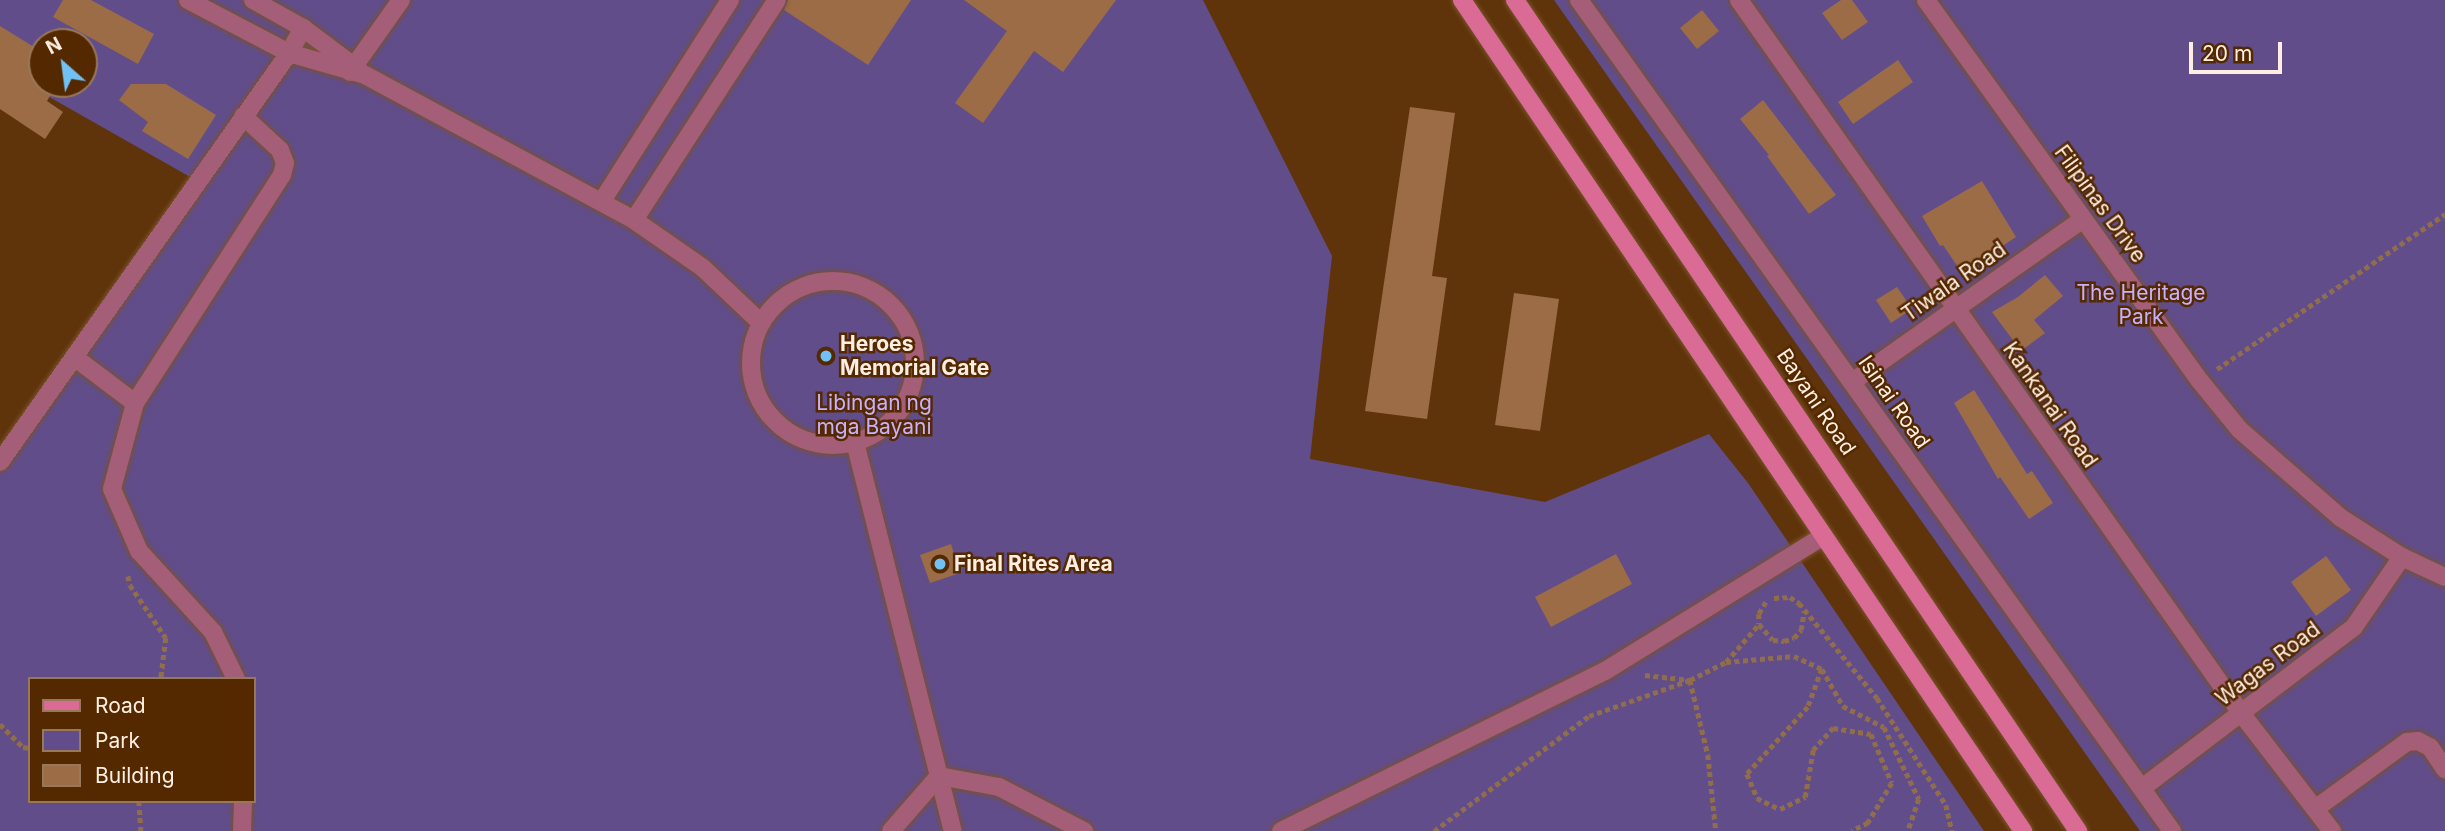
<!DOCTYPE html>
<html>
<head>
<meta charset="utf-8">
<style>
  body { margin:0 }
  #map { position:relative; width:2445px; height:831px; overflow:hidden; background:#60340a; font-family:Inter,sans-serif }
  div>[style] { position:absolute }
  [style*='--x'] { left:calc(var(--x)*1px); top:calc(var(--y)*1px); width:calc(var(--w)*1px); rotate:calc(var(--a)*1deg) }
  .green>* { inset:0; background:#624d8b }
  .building>* { inset:0; background:#9c6c46 }
  .path>* { height:4.5px; margin-top:-2.25px; transform-origin:0; background:repeating-linear-gradient(90deg,#906d4c 0 5px,transparent 0 8.5px) }
  .roads { filter:drop-shadow(0 0 2px #79522d) drop-shadow(0 0 2px #79522d) }
  .service>* { height:18px; margin:-9px; padding:0 9px; transform-origin:9px; border-radius:9px; background:#a45e77 }
  .service>.ring { margin:-9px; padding:0; box-sizing:content-box; background:none; border:18px solid #a45e77; border-radius:50% }
  .minor>* { height:18px; margin:-9px; padding:0 9px; transform-origin:9px; border-radius:9px; background:#a45e77 }
  .secondary>* { height:18px; margin:-9px; padding:0 9px; transform-origin:9px; border-radius:9px; background:#d96b94 }
  .dots>* { width:19px; height:19px; translate:-50% -50%; box-sizing:border-box; border:4px solid #542900; border-radius:50% }
  span { translate:-50% -50%; white-space:nowrap; text-align:center; line-height:1.15; -webkit-text-stroke:5px #542900; paint-order:stroke }
  .street-label { font-size:21px; color:#ffeee2 }
  .park-label { font-size:21px; color:#c8b0fd }
  .poi-label { font-size:21px; color:#ffeee2; font-weight:700 }
  .left { translate:0 -50%; text-align:left }
  .legend { position:absolute; left:28px; top:677px; width:228px; height:126px; box-sizing:border-box; background:#542900; border:2px solid #98785a; margin:0; padding:9px 12px; list-style:none; font-size:21px; color:#ffeee2 }
  .legend li { display:flex; align-items:center; gap:14px; height:35px }
  .legend b { width:35px; border:2px solid #98785a }
  .north { position:absolute; left:28px; top:28px; width:70px; height:70px; box-sizing:border-box; background:#542900; border:2px solid #98785a; border-radius:50%; rotate:332deg; font-size:19px; font-weight:700; line-height:28px; text-align:center; color:#ffeee2 }
  .north::after { content:''; display:block; margin:auto; width:24px; height:32px; background:#71c1f4; clip-path:polygon(50% 0,100% 100%,50% 72%,0 100%) }
  .scale { position:absolute; left:2189px; top:42px; width:93px; height:32px; box-sizing:border-box; border:4px solid #ffeee2; border-top:0; padding-left:9px; font-size:21px; line-height:24px; white-space:nowrap; color:#ffeee2; -webkit-text-stroke:5px #542900; paint-order:stroke }
</style>
</head>
<body>
<div id="map">
  <div class="green">
    <i style="clip-path:polygon(evenodd,0 0,1203px 0,1332px 256px,1310px 459px,1545px 502px,1709px 434px,1748px 483px,1984px 831px,0 831px,0 451px,192px 178px,0 69px,0 0,42px 42px,84px 42px,84px 84px,42px 84px,42px 42px,0 0,30px 679px,254px 679px,254px 801px,30px 801px,30px 679px)"></i>
    <i style="clip-path:polygon(1554px 0,2445px 0,2445px 831px,2140px 831px)"></i>
  </div>
  <div class="building">
    <i style="clip-path:polygon(63px 0,91px 0,154px 34px,138px 64px,53px 17px)"></i>
    <i style="clip-path:polygon(788px 0,911px 0,868px 65px,784px 10px)"></i>
    <i style="clip-path:polygon(964px 0,1116px 0,1063px 72px,1034px 51px,983px 123px,955px 103px,1007px 31px)"></i>
    <i style="clip-path:polygon(1841px 0,1852px 0,1868px 22px,1842px 40px,1822px 13px)"></i>
    <i style="clip-path:polygon(1702px 10px,1719px 31px,1697px 49px,1680px 28px)"></i>
    <i style="clip-path:polygon(0 26px,42px 52px,42px 84px,57px 84px,47px 101px,63px 112px,45px 139px,0 109px)"></i>
    <i style="clip-path:polygon(1898px 60px,1913px 82px,1853px 124px,1838px 102px)"></i>
    <i style="clip-path:polygon(131px 84px,166px 84px,216px 115px,188px 159px,142px 131px,148px 122px,119px 100px)"></i>
    <i style="clip-path:polygon(1763px 100px,1836px 195px,1809px 214px,1767px 156px,1769px 155px,1740px 119px)"></i>
    <i style="clip-path:polygon(1410px 107px,1455px 113px,1432px 276px,1447px 278px,1427px 419px,1365px 411px)"></i>
    <i style="clip-path:polygon(1982px 181px,2016px 237px,1962px 273px,1943px 245px,1940px 246px,1922px 216px)"></i>
    <i style="clip-path:polygon(2045px 275px,2063px 296px,2034px 320px,2045px 333px,2021px 351px,1992px 312px,2018px 297px)"></i>
    <i style="clip-path:polygon(1897px 287px,1912px 309px,1891px 323px,1876px 300px)"></i>
    <i style="clip-path:polygon(1514px 293px,1559px 299px,1540px 431px,1495px 425px)"></i>
    <i style="clip-path:polygon(1974px 390px,2027px 474px,2032px 471px,2053px 503px,2029px 519px,2000px 477px,1998px 479px,1954px 403px)"></i>
    <i style="clip-path:polygon(951px 544px,960px 573px,930px 583px,920px 555px)"></i>
    <i style="clip-path:polygon(1616px 554px,1632px 584px,1551px 627px,1535px 597px)"></i>
    <i style="clip-path:polygon(2326px 556px,2351px 590px,2316px 616px,2291px 582px)"></i>
  </div>
  <div class="path">
    <i style="--x:2217;--y:369;--w:276;--a:-34.2"></i>
    <i style="--x:128;--y:576;--w:9;--a:77"></i>
    <i style="--x:130;--y:585;--w:64;--a:55.8"></i>
    <i style="--x:166;--y:638;--w:41;--a:97"></i>
    <i style="--x:1774;--y:598;--w:16;--a:-4"></i>
    <i style="--x:1790;--y:597;--w:11;--a:34"></i>
    <i style="--x:1799;--y:603;--w:123;--a:50.6"></i>
    <i style="--x:1877;--y:698;--w:127;--a:57.2"></i>
    <i style="--x:1946;--y:805;--w:27;--a:77"></i>
    <i style="--x:1766;--y:602;--w:14;--a:120"></i>
    <i style="--x:1759;--y:614;--w:10;--a:90"></i>
    <i style="--x:1759;--y:624;--w:21;--a:49"></i>
    <i style="--x:1773;--y:640;--w:11;--a:5"></i>
    <i style="--x:1784;--y:641;--w:10;--a:-17"></i>
    <i style="--x:1794;--y:638;--w:11;--a:-49"></i>
    <i style="--x:1801;--y:630;--w:19;--a:-81"></i>
    <i style="--x:1726;--y:662;--w:50;--a:-49"></i>
    <i style="--x:1822;--y:669;--w:40;--a:110.2"></i>
    <i style="--x:1808;--y:707;--w:91;--a:132.3"></i>
    <i style="--x:1747;--y:774;--w:26;--a:67"></i>
    <i style="--x:1757;--y:798;--w:25;--a:26"></i>
    <i style="--x:1780;--y:809;--w:28;--a:-26"></i>
    <i style="--x:1805;--y:797;--w:48;--a:-80.3"></i>
    <i style="--x:1813;--y:750;--w:30;--a:-48"></i>
    <i style="--x:1833;--y:728;--w:38;--a:9"></i>
    <i style="--x:1871;--y:734;--w:53;--a:66.8"></i>
    <i style="--x:1892;--y:783;--w:47;--a:121"></i>
    <i style="--x:1868;--y:823;--w:18;--a:153"></i>
    <i style="--x:1645;--y:675;--w:45;--a:6.3"></i>
    <i style="--x:1690;--y:680;--w:40;--a:-26.6"></i>
    <i style="--x:1726;--y:662;--w:68;--a:-5"></i>
    <i style="--x:1794;--y:656;--w:31;--a:25"></i>
    <i style="--x:1822;--y:669;--w:43;--a:60.4"></i>
    <i style="--x:1843;--y:706;--w:46;--a:27.1"></i>
    <i style="--x:1884;--y:727;--w:80;--a:64.1"></i>
    <i style="--x:1919;--y:799;--w:34;--a:109"></i>
    <i style="--x:0;--y:724;--w:33;--a:45"></i>
    <i style="--x:23;--y:747;--w:7;--a:8"></i>
    <i style="--x:139;--y:801;--w:30;--a:86"></i>
    <i style="--x:1434;--y:831;--w:193;--a:-36.6"></i>
    <i style="--x:1589;--y:716;--w:107;--a:-19.6"></i>
    <i style="--x:1690;--y:680;--w:77;--a:76.5"></i>
    <i style="--x:1708;--y:755;--w:76;--a:84"></i>
  </div>
  <div class="roads">
    <div class="service">
      <i style="--x:1579;--y:0;--w:1021;--a:54.49"></i>
      <i style="--x:1739;--y:0;--w:872;--a:54.85"></i>
      <i style="--x:2241;--y:713;--w:149;--a:52.4"></i>
      <i style="--x:1926;--y:0;--w:469;--a:54.3"></i>
      <i style="--x:2200;--y:381;--w:63;--a:50.8"></i>
      <i style="--x:2240;--y:430;--w:134;--a:41.1"></i>
      <i style="--x:2341;--y:518;--w:72;--a:32.6"></i>
      <i style="--x:2402;--y:557;--w:47;--a:24.9"></i>
      <i style="--x:350;--y:72;--w:88;--a:-54.7"></i>
      <i style="--x:365;--y:75;--w:306;--a:28.3"></i>
      <i style="--x:634;--y:220;--w:84;--a:34.8"></i>
      <i style="--x:703;--y:268;--w:80;--a:43.5"></i>
      <i style="--x:602;--y:201;--w:238;--a:-57.5"></i>
      <i style="--x:634;--y:220;--w:262;--a:-57"></i>
      <i class="ring" style="left:751px;top:281px;width:146px;height:146px"></i>
      <i style="--x:74;--y:357;--w:76;--a:37"></i>
      <i style="--x:135;--y:403;--w:271;--a:-57.2"></i>
      <i style="--x:282;--y:175;--w:12;--a:-76"></i>
      <i style="--x:285;--y:163;--w:14;--a:-111"></i>
      <i style="--x:280;--y:150;--w:50;--a:-137.4"></i>
      <i style="--x:1852;--y:382;--w:281;--a:-35.2"></i>
      <i style="--x:135;--y:403;--w:89;--a:105"></i>
      <i style="--x:112;--y:489;--w:68;--a:66.5"></i>
      <i style="--x:139;--y:551;--w:110;--a:47.6"></i>
      <i style="--x:213;--y:632;--w:52;--a:63.9"></i>
      <i style="--x:855;--y:442;--w:401;--a:75.9"></i>
      <i style="--x:2142;--y:788;--w:266;--a:-37.2"></i>
      <i style="--x:2354;--y:627;--w:85;--a:-55.6"></i>
      <i style="--x:2315;--y:809;--w:114;--a:-36.1"></i>
      <i style="--x:2407;--y:742;--w:11;--a:-5"></i>
      <i style="--x:2418;--y:741;--w:13;--a:27"></i>
      <i style="--x:2430;--y:747;--w:27;--a:56"></i>
      <i style="--x:242;--y:831;--w:30;--a:-88"></i>
      <i style="--x:891;--y:831;--w:73;--a:-48.9"></i>
      <i style="--x:939;--y:776;--w:61;--a:10.4"></i>
      <i style="--x:999;--y:787;--w:96;--a:27.4"></i>
      <i style="--x:1281;--y:831;--w:361;--a:-26.3"></i>
      <i style="--x:1605;--y:671;--w:257;--a:-31.7"></i>
    </div>
    <div class="minor">
      <i style="--x:188;--y:0;--w:114;--a:27.7"></i>
      <i style="--x:289;--y:53;--w:79;--a:16.1"></i>
      <i style="--x:253;--y:0;--w:57;--a:29.2"></i>
      <i style="--x:303;--y:28;--w:70;--a:36.9"></i>
      <i style="--x:0;--y:462;--w:501;--a:-54.75"></i>
      <i style="--x:289;--y:53;--w:29;--a:-61"></i>
    </div>
    <div class="secondary">
      <i style="--x:1462;--y:0;--w:1003;--a:55.98"></i>
      <i style="--x:1515;--y:0;--w:1004;--a:55.88"></i>
    </div>
  </div>
  <div class="dots">
    <i style="left:826px;top:356px;background:#71c1f4"></i>
    <i style="left:940px;top:564px;background:#71c1f4"></i>
  </div>
  <div class="street-label">
    <span style="left:2100px;top:204px;rotate:54deg">Filipinas Drive</span>
    <span style="left:1954px;top:282px;rotate:-35deg">Tiwala Road</span>
    <span style="left:1816px;top:402px;rotate:56deg">Bayani Road</span>
    <span style="left:1894px;top:402px;rotate:55deg">Isinai Road</span>
    <span style="left:2050px;top:405px;rotate:55deg">Kankanai Road</span>
    <span style="left:2268px;top:664px;rotate:-37deg">Wagas Road</span>
  </div>
  <div class="park-label">
    <span style="left:2141px;top:305px">The Heritage<br>Park</span>
    <span style="left:874px;top:415px">Libingan ng<br>mga Bayani</span>
  </div>
  <div class="poi-label">
    <span class="left" style="left:840px;top:356px">Heroes<br>Memorial Gate</span>
    <span class="left" style="left:954px;top:564px">Final Rites Area</span>
  </div>
  <ul class="legend">
  <li><b style="height:9px;background:#d96b94"></b>Road</li>
  <li><b style="height:19px;background:#624d8b"></b>Park</li>
  <li><b style="height:19px;background:#9c6c46"></b>Building</li>
  </ul>
  <div class="north">N</div>
  <div class="scale">20 m</div>
</div>
</body>
</html>
